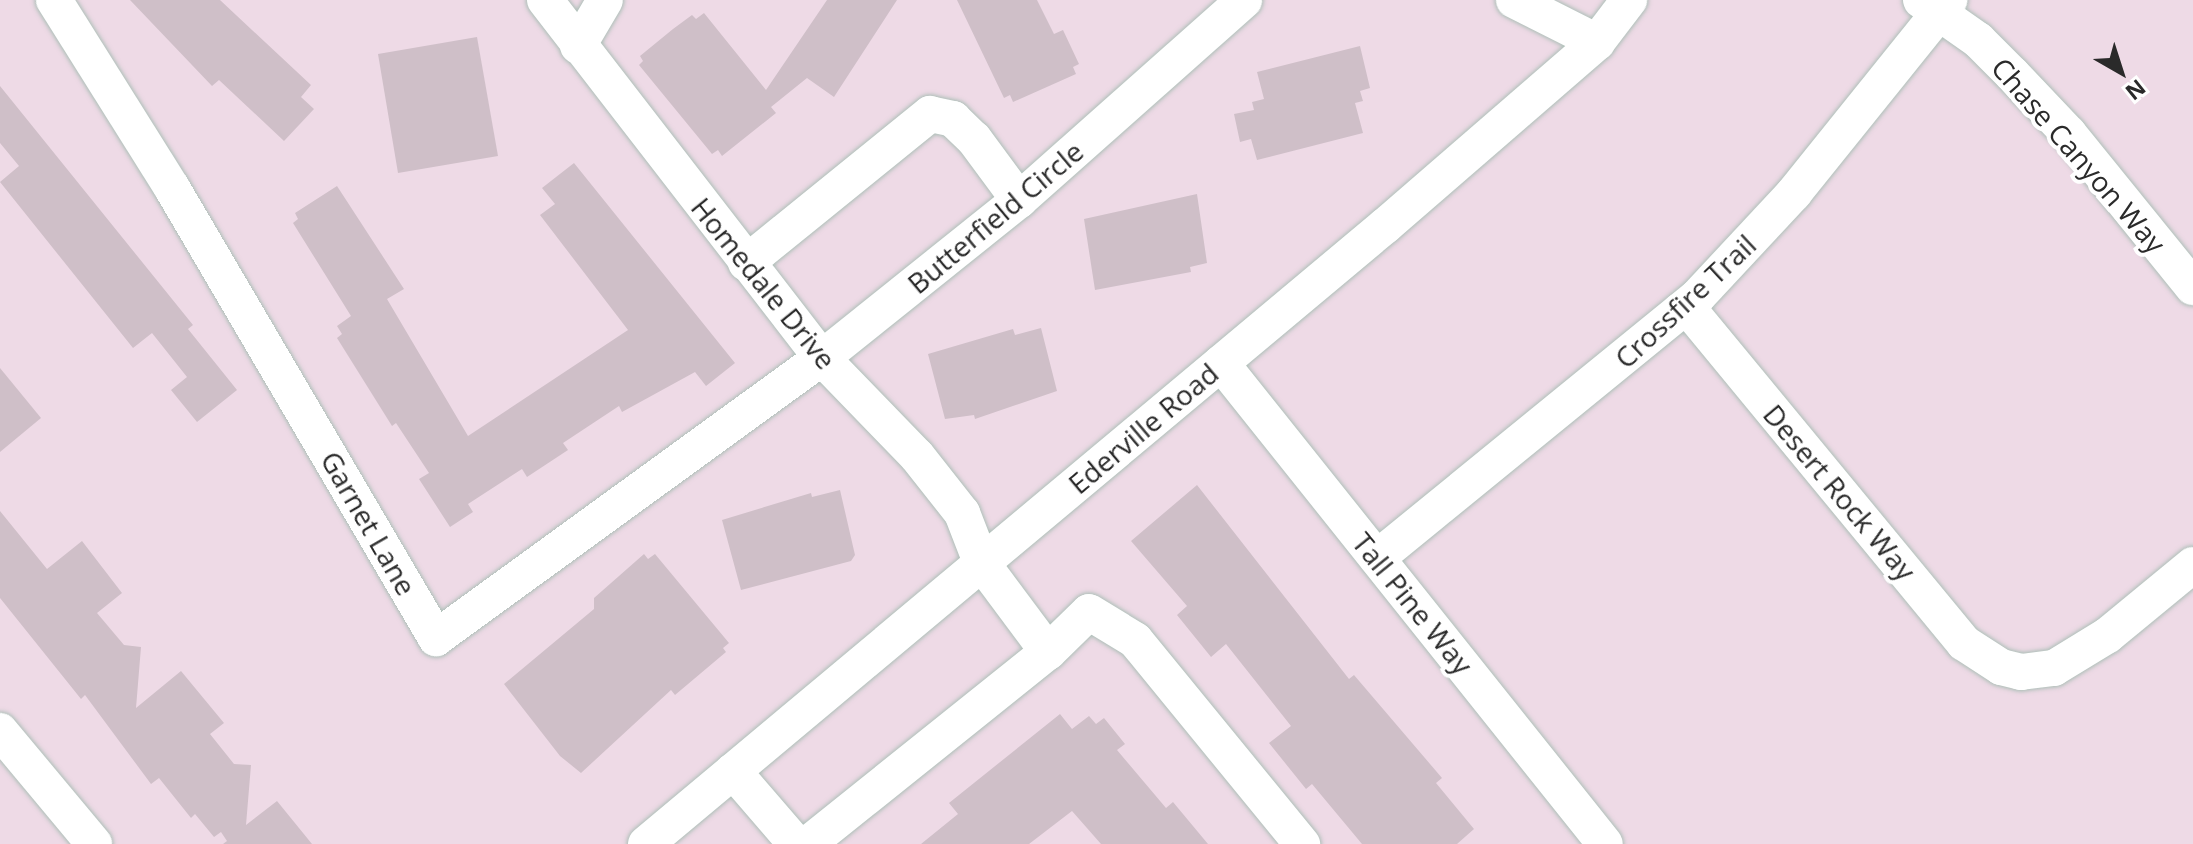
<!DOCTYPE html>
<html>
<head>
<meta charset="utf-8">
<style>
  body { margin:0 }
  #map { position:relative; width:2193px; height:844px; overflow:hidden; background:#eedae6; font-family:"Open Sans",sans-serif }
  div>[style] { position:absolute }
  [style*='--x'] { left:calc(var(--x)*1px); top:calc(var(--y)*1px); width:calc(var(--w)*1px); rotate:calc(var(--a)*1deg) }
  .building>* { inset:0; background:#cfbfc8 }
  .roads { filter:drop-shadow(0 0 2px #aebfb8) drop-shadow(0 0 2px #aebfb8) }
  .minor>* { height:36px; margin:-18px; padding:0 18px; transform-origin:18px; border-radius:18px; background:#fff }
  span { translate:-50% -50%; white-space:nowrap; text-align:center; line-height:1.15; -webkit-text-stroke:8px #fff; paint-order:stroke }
  .street-label { font-size:28px; color:#2a2a2a }
  .north { position:absolute; left:2081px; top:32px; width:80px; height:80px; -webkit-text-stroke:6px #fff; paint-order:stroke; rotate:141deg; font-size:22px; font-weight:700; line-height:32px; text-align:center; color:#2a2a2a }
  .north::after { content:''; display:block; margin:auto; width:28px; height:36px; background:#2a2a2a; clip-path:polygon(50% 0,100% 100%,50% 72%,0 100%) }
</style>
</head>
<body>
<div id="map">
  <div class="building">
    <i style="clip-path:polygon(130px 0,220px 0,311px 85px,301px 97px,314px 109px,284px 141px,219px 80px,212px 86px)"></i>
    <i style="clip-path:polygon(827px 0,897px 0,834px 97px,807px 78px,771px 107px,776px 113px,722px 156px,718px 150px,712px 154px,639px 65px,643px 61px,640px 56px,673px 29px,692px 15px,696px 19px,704px 13px,766px 90px)"></i>
    <i style="clip-path:polygon(957px 0,1037px 0,1054px 34px,1063px 30px,1079px 64px,1073px 67px,1076px 74px,1013px 102px,1010px 95px,1004px 98px)"></i>
    <i style="clip-path:polygon(477px 37px,498px 156px,398px 173px,378px 54px)"></i>
    <i style="clip-path:polygon(1360px 46px,1370px 88px,1360px 91px,1363px 101px,1355px 103px,1363px 133px,1257px 160px,1251px 139px,1240px 142px,1234px 114px,1254px 110px,1252px 102px,1264px 99px,1257px 72px)"></i>
    <i style="clip-path:polygon(0 86px,193px 325px,188px 329px,237px 390px,197px 422px,171px 390px,187px 377px,152px 333px,133px 348px,0 182px,19px 166px,0 143px)"></i>
    <i style="clip-path:polygon(574px 163px,735px 363px,706px 386px,695px 372px,622px 412px,619px 406px,563px 443px,568px 450px,527px 477px,522px 469px,468px 504px,473px 512px,450px 527px,419px 479px,429px 473px,396px 423px,392px 426px,337px 338px,342px 334px,337px 326px,351px 316px,293px 223px,298px 219px,295px 213px,337px 186px,404px 289px,387px 299px,468px 436px,628px 330px,540px 215px,555px 204px,542px 188px)"></i>
    <i style="clip-path:polygon(1197px 194px,1207px 263px,1190px 267px,1191px 272px,1095px 290px,1084px 219px)"></i>
    <i style="clip-path:polygon(1041px 328px,1057px 391px,975px 419px,974px 415px,945px 419px,928px 354px,1013px 329px,1015px 335px)"></i>
    <i style="clip-path:polygon(0 368px,41px 418px,0 452px)"></i>
    <i style="clip-path:polygon(1197px 485px,1349px 679px,1354px 675px,1442px 778px,1436px 783px,1474px 829px,1457px 844px,1362px 844px,1312px 784px,1306px 789px,1269px 743px,1291px 726px,1226px 644px,1211px 657px,1177px 615px,1187px 606px,1131px 541px)"></i>
    <i style="clip-path:polygon(840px 490px,855px 555px,851px 561px,741px 590px,722px 520px,811px 493px,812px 497px)"></i>
    <i style="clip-path:polygon(0 511px,47px 569px,82px 541px,122px 593px,97px 613px,124px 645px,141px 647px,136px 708px,181px 671px,224px 723px,210px 734px,234px 764px,251px 765px,246px 825px,277px 801px,312px 844px,223px 844px,227px 841px,221px 832px,214px 837px,195px 814px,191px 818px,159px 778px,151px 784px,85px 695px,81px 699px,0 598px)"></i>
    <i style="clip-path:polygon(644px 554px,648px 559px,655px 554px,729px 643px,723px 648px,726px 652px,675px 695px,671px 690px,581px 773px,560px 756px,504px 684px,594px 609px,594px 598px)"></i>
    <i style="clip-path:polygon(1060px 714px,1072px 729px,1089px 716px,1096px 724px,1104px 718px,1125px 744px,1117px 750px,1166px 808px,1173px 802px,1208px 844px,1101px 844px,1072px 811px,1029px 844px,921px 844px,958px 814px,949px 803px)"></i>
  </div>
  <div class="roads">
    <div class="minor">
      <i style="--x:54;--y:0;--w:222;--a:57.9"></i>
      <i style="--x:172;--y:188;--w:522;--a:59.6"></i>
      <i style="--x:436;--y:638;--w:477;--a:-36"></i>
      <i style="--x:822;--y:358;--w:253;--a:-38.7"></i>
      <i style="--x:1019;--y:200;--w:301;--a:-41.6"></i>
      <i style="--x:545;--y:0;--w:453;--a:52.3"></i>
      <i style="--x:822;--y:358;--w:136;--a:45.9"></i>
      <i style="--x:917;--y:456;--w:73;--a:51.7"></i>
      <i style="--x:962;--y:513;--w:53;--a:68.8"></i>
      <i style="--x:981;--y:562;--w:112;--a:53.3"></i>
      <i style="--x:1514;--y:0;--w:93;--a:26.8"></i>
      <i style="--x:1921;--y:0;--w:70;--a:35.1"></i>
      <i style="--x:1978;--y:40;--w:48;--a:45"></i>
      <i style="--x:2012;--y:74;--w:83;--a:46.5"></i>
      <i style="--x:2069;--y:134;--w:197;--a:51"></i>
      <i style="--x:578;--y:46;--w:53;--a:-59.6"></i>
      <i style="--x:746;--y:263;--w:237;--a:-39"></i>
      <i style="--x:930;--y:114;--w:24;--a:12"></i>
      <i style="--x:953;--y:119;--w:29;--a:44"></i>
      <i style="--x:974;--y:139;--w:76;--a:53.6"></i>
      <i style="--x:1687;--y:307;--w:435;--a:50.5"></i>
      <i style="--x:1964;--y:643;--w:44;--a:33"></i>
      <i style="--x:2001;--y:667;--w:21;--a:14"></i>
      <i style="--x:2021;--y:672;--w:33;--a:-7"></i>
      <i style="--x:2054;--y:668;--w:63;--a:-31.4"></i>
      <i style="--x:2108;--y:635;--w:110;--a:-39.5"></i>
      <i style="--x:1221;--y:363;--w:615;--a:51.4"></i>
      <i style="--x:1377;--y:558;--w:414;--a:-39.2"></i>
      <i style="--x:1698;--y:296;--w:141;--a:-47"></i>
      <i style="--x:1794;--y:193;--w:248;--a:-51.2"></i>
      <i style="--x:0;--y:731;--w:147;--a:50.2"></i>
      <i style="--x:733;--y:771;--w:96;--a:49.2"></i>
      <i style="--x:646;--y:844;--w:965;--a:-39.91"></i>
      <i style="--x:1386;--y:225;--w:279;--a:-40.9"></i>
      <i style="--x:1597;--y:42;--w:53;--a:-52.7"></i>
      <i style="--x:808;--y:844;--w:307;--a:-38.7"></i>
      <i style="--x:1048;--y:652;--w:57;--a:-44.3"></i>
      <i style="--x:1089;--y:612;--w:54;--a:31.3"></i>
      <i style="--x:1135;--y:640;--w:264;--a:50.7"></i>
    </div>
  </div>
  <div class="street-label">
    <span style="left:2079px;top:155px;rotate:49deg">Chase Canyon Way</span>
    <span style="left:995px;top:217px;rotate:-40deg">Butterfield Circle</span>
    <span style="left:764px;top:283px;rotate:51deg">Homedale Drive</span>
    <span style="left:1685px;top:301px;rotate:-43deg">Crossfire Trail</span>
    <span style="left:1143px;top:428px;rotate:-40deg">Ederville Road</span>
    <span style="left:1840px;top:492px;rotate:50deg">Desert Rock Way</span>
    <span style="left:369px;top:523px;rotate:60deg">Garnet Lane</span>
    <span style="left:1413px;top:603px;rotate:51deg">Tall Pine Way</span>
  </div>
  <div class="north">N</div>
</div>
</body>
</html>
